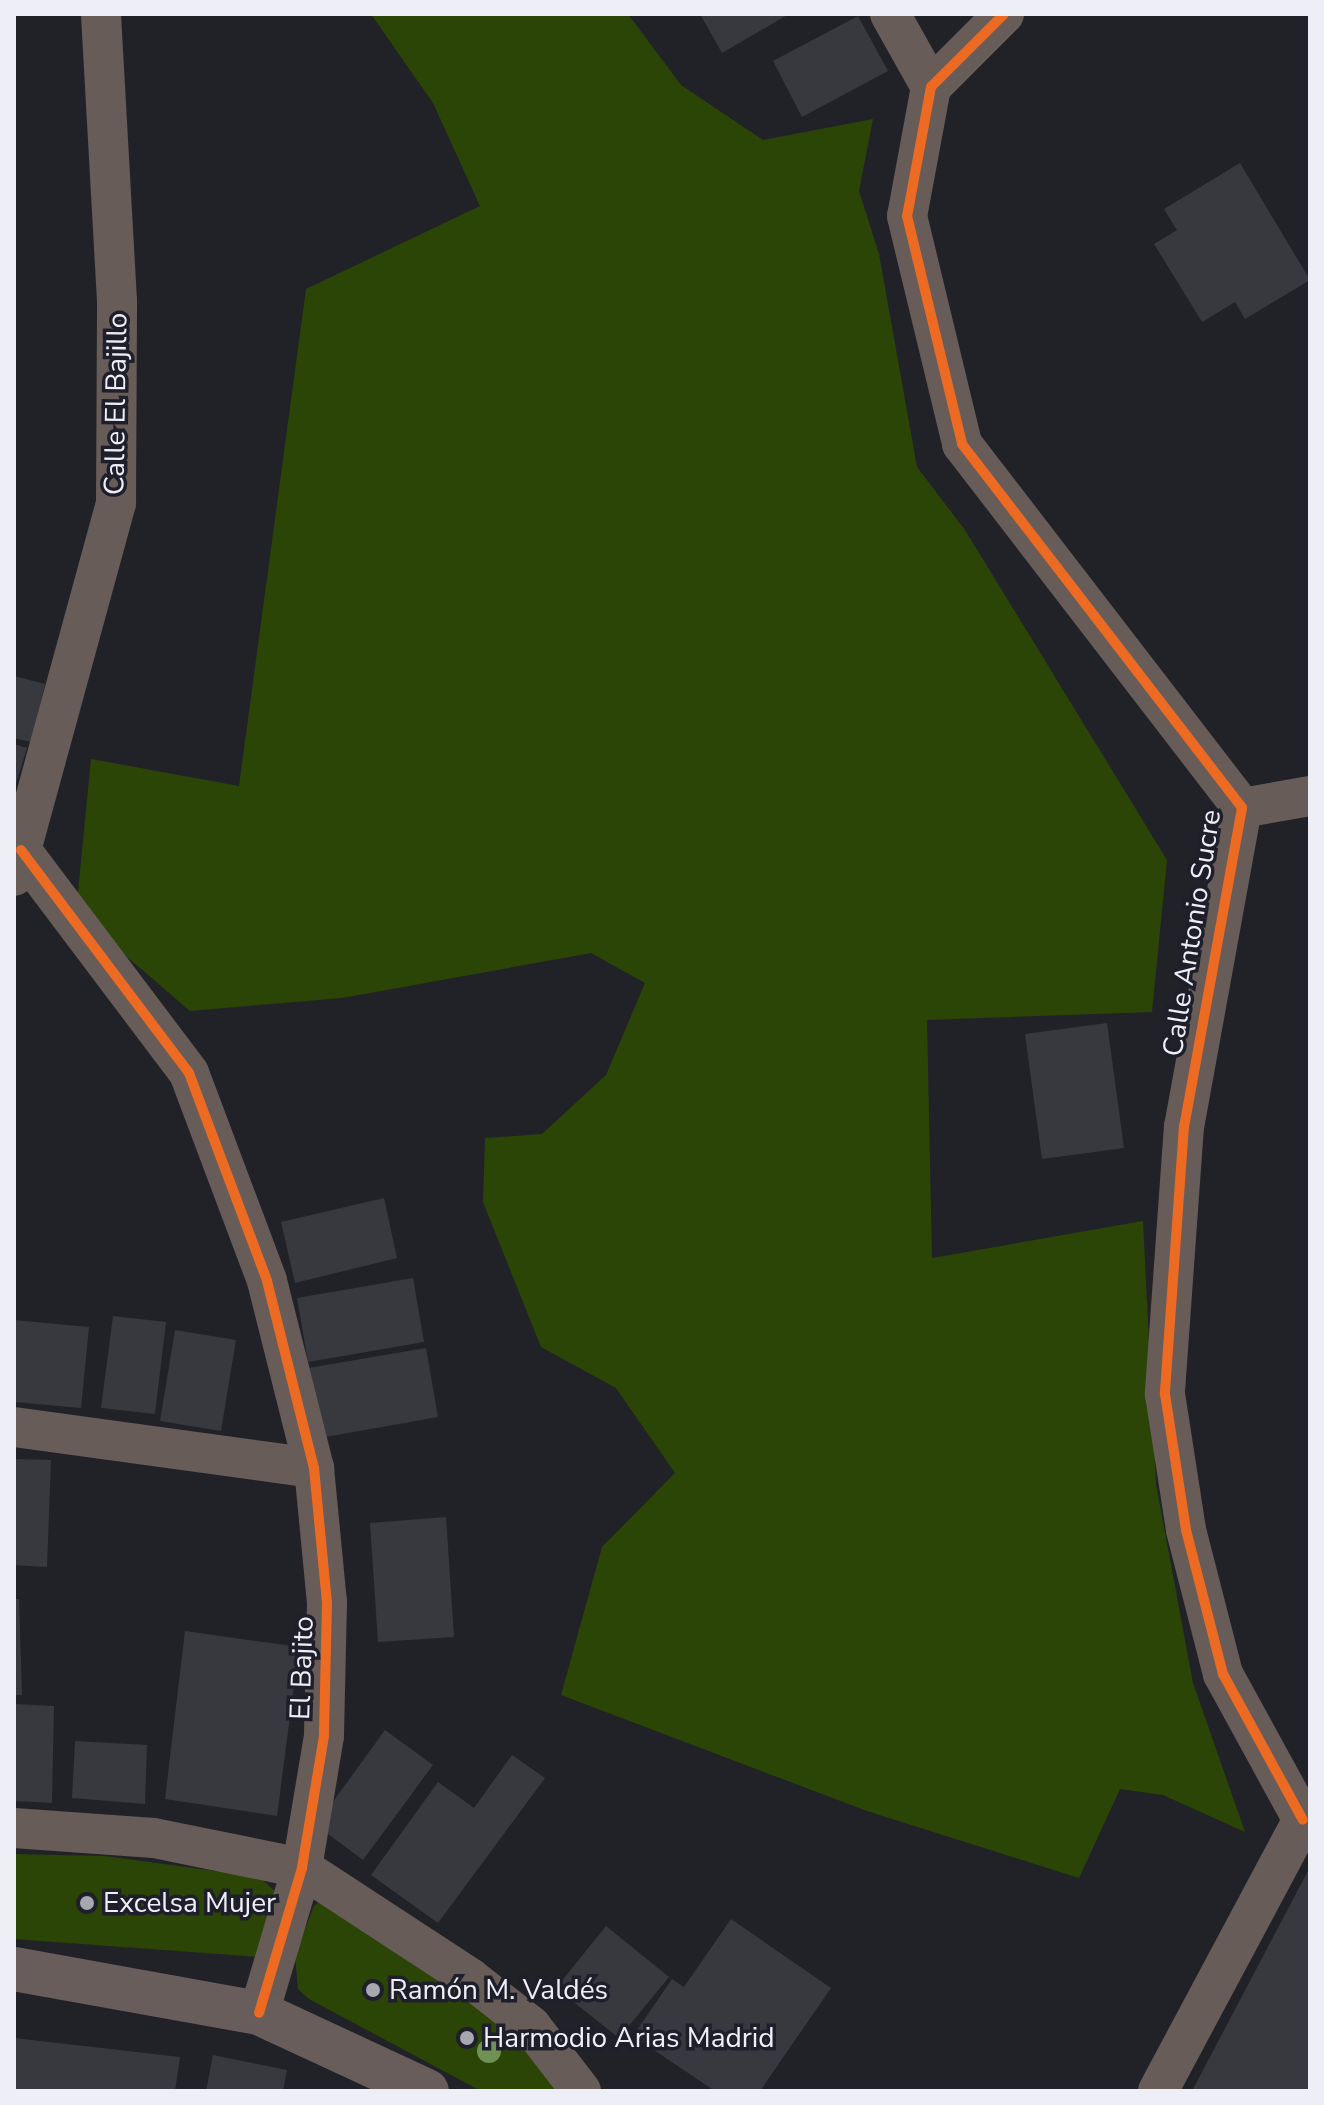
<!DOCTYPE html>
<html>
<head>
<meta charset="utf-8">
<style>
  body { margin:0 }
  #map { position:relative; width:1324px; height:2105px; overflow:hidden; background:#212228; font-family:"Nunito Sans",sans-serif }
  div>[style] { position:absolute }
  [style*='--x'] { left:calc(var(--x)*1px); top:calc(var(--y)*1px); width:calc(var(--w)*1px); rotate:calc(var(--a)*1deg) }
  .green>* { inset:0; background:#2b4507 }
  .building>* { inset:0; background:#38393e }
  .minor>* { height:40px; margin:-20px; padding:0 20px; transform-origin:20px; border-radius:20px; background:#675c58 }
  .major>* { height:44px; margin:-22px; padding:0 22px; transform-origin:22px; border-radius:22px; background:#685d5a }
  .cycleway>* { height:10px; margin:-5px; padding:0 5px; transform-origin:5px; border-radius:5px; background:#ed6a23 }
  .trees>* { width:24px; height:24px; margin:-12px; border-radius:50%; background:#709155 }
  .dots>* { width:22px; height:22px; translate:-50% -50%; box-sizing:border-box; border:4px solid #1e1f2b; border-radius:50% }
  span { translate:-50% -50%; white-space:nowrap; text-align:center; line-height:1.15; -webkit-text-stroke:7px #1e1f2b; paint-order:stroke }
  .street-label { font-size:28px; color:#eeeef7 }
  .poi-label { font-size:28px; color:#eeeef7 }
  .left { translate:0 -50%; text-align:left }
  .frame { position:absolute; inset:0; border:16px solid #eeeef7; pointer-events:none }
</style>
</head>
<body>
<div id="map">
  <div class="green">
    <i style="clip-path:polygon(371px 14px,628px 14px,681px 85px,763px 140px,873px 119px,859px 191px,879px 254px,917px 467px,965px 530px,1167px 860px,1152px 1012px,927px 1020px,932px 1258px,1143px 1221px,1156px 1484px,1193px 1683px,1245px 1832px,1163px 1795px,1120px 1789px,1079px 1878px,867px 1811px,561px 1695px,602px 1547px,675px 1473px,616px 1388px,541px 1347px,483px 1202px,485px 1138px,542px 1134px,606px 1075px,645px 983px,591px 953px,342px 998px,190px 1011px,76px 913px,91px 759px,239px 786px,306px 289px,480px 206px,433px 103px)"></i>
    <i style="clip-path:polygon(14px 1854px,105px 1856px,259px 1877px,276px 1892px,259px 1957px,14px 1939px)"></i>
    <i style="clip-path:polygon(322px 1900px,460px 1981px,571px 2091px,481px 2091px,309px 1999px,298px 1989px,295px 1955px,314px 1906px)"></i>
  </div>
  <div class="building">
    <i style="clip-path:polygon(700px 14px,789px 14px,722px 53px)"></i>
    <i style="clip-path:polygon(858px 16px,888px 71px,802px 117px,773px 61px)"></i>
    <i style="clip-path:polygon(1240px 163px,1310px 280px,1245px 319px,1235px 302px,1202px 322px,1154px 244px,1177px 230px,1164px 209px)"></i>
    <i style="clip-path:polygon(14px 676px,45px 684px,31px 742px,14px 738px)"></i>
    <i style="clip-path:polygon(14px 744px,27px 748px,15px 787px,14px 787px)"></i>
    <i style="clip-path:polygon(1107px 1023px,1124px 1148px,1042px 1159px,1025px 1034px)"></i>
    <i style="clip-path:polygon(384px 1198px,397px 1258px,295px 1283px,281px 1222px)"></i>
    <i style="clip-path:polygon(413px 1278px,424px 1342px,308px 1362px,297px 1298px)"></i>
    <i style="clip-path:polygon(113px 1316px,166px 1322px,155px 1414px,101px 1408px)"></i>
    <i style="clip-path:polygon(14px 1320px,89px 1327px,81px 1408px,14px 1402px)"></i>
    <i style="clip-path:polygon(175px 1330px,236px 1340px,221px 1431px,160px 1421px)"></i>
    <i style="clip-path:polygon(426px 1348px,438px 1417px,320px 1438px,308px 1368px)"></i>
    <i style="clip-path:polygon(14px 1459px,51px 1460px,47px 1567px,14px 1565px)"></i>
    <i style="clip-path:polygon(446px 1517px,454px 1637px,378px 1642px,370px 1523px)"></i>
    <i style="clip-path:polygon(14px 1599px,19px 1599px,22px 1695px,14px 1695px)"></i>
    <i style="clip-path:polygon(185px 1631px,299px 1647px,277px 1816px,165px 1799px)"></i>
    <i style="clip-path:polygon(14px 1704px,54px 1706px,52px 1803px,14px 1801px)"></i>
    <i style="clip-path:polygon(385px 1730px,433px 1765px,363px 1860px,316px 1825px)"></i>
    <i style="clip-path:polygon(75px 1741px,147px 1745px,145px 1804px,72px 1798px)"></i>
    <i style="clip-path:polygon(512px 1755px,545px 1778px,438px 1923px,371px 1875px,438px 1782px,474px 1808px)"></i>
    <i style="clip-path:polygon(1310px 1867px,1310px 2091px,1192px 2091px)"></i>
    <i style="clip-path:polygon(731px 1919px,831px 1988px,760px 2091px,715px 2091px,633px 2036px,672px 1979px,684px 1987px)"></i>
    <i style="clip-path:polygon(606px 1926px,669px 1977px,619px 2038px,556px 1988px)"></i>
    <i style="clip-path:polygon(14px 2038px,180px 2057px,175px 2091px,14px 2091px)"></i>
    <i style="clip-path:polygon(213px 2055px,287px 2070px,283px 2091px,206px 2091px)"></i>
  </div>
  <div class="minor">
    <i style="--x:890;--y:14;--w:84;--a:60.7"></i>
    <i style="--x:1004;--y:14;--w:103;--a:135"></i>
    <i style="--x:931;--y:87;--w:131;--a:100.5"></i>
    <i style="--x:907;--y:216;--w:235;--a:76.4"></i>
    <i style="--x:962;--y:444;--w:459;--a:52.4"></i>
    <i style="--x:1242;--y:808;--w:323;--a:100.3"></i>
    <i style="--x:1184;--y:1126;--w:269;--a:94.1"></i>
    <i style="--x:1165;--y:1394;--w:138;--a:81.2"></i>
    <i style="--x:1186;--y:1530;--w:149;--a:75.6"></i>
    <i style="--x:1223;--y:1674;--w:166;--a:61.3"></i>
    <i style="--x:1242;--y:808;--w:69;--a:-10"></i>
    <i style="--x:21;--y:850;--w:279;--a:53"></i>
    <i style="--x:189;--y:1073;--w:222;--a:69.4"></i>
    <i style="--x:267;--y:1281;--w:193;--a:75.9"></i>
    <i style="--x:314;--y:1468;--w:135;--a:84.5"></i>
    <i style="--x:327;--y:1602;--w:134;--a:91.3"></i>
    <i style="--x:324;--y:1736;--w:134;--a:99.5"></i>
    <i style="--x:302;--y:1868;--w:151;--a:106.5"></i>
    <i style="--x:14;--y:876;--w:387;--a:-74.7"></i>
    <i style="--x:116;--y:503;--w:202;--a:-89.7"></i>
    <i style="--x:117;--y:301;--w:287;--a:-93.2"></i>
    <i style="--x:14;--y:1427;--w:303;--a:7.8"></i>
    <i style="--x:14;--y:1828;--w:140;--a:4.1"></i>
    <i style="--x:154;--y:1838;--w:151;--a:11.5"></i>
    <i style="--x:302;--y:1868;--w:201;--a:33.2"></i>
    <i style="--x:470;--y:1978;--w:78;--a:38.2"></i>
    <i style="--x:531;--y:2026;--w:82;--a:52.4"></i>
    <i style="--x:1158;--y:2091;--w:307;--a:-61.9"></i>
  </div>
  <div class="major">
    <i style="--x:14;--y:1969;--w:249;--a:10.2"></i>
    <i style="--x:259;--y:2013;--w:185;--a:24.9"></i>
  </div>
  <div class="cycleway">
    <i style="--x:1004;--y:14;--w:103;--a:135"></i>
    <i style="--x:931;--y:87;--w:131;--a:100.5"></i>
    <i style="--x:907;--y:216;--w:235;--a:76.4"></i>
    <i style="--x:962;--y:444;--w:459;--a:52.4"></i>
    <i style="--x:1242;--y:808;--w:323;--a:100.3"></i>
    <i style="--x:1184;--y:1126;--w:269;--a:94.1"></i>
    <i style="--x:1165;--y:1394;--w:138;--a:81.2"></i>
    <i style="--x:1186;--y:1530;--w:149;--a:75.6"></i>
    <i style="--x:1223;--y:1674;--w:166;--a:61.3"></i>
    <i style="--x:21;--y:850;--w:279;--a:53"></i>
    <i style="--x:189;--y:1073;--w:222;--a:69.4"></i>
    <i style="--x:267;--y:1281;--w:193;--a:75.9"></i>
    <i style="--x:314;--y:1468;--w:135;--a:84.5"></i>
    <i style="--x:327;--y:1602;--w:134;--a:91.3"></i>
    <i style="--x:324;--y:1736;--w:134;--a:99.5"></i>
    <i style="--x:302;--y:1868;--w:151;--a:106.5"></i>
  </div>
  <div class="trees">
    <i style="left:489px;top:2051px"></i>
  </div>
  <div class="dots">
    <i style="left:87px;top:1903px;background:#a6a7af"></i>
    <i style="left:373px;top:1990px;background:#a6a7af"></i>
    <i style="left:467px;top:2038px;background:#a6a7af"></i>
  </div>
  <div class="street-label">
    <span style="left:116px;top:404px;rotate:-89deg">Calle El Bajillo</span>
    <span style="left:1192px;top:933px;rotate:-81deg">Calle Antonio Sucre</span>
    <span style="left:302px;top:1668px;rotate:-88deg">El Bajito</span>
  </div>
  <div class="poi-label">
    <span class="left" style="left:103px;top:1903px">Excelsa Mujer</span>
    <span class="left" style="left:389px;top:1990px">Ramón M. Valdés</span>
    <span class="left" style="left:483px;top:2038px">Harmodio Arias Madrid</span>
  </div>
  <div class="frame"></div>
</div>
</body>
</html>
